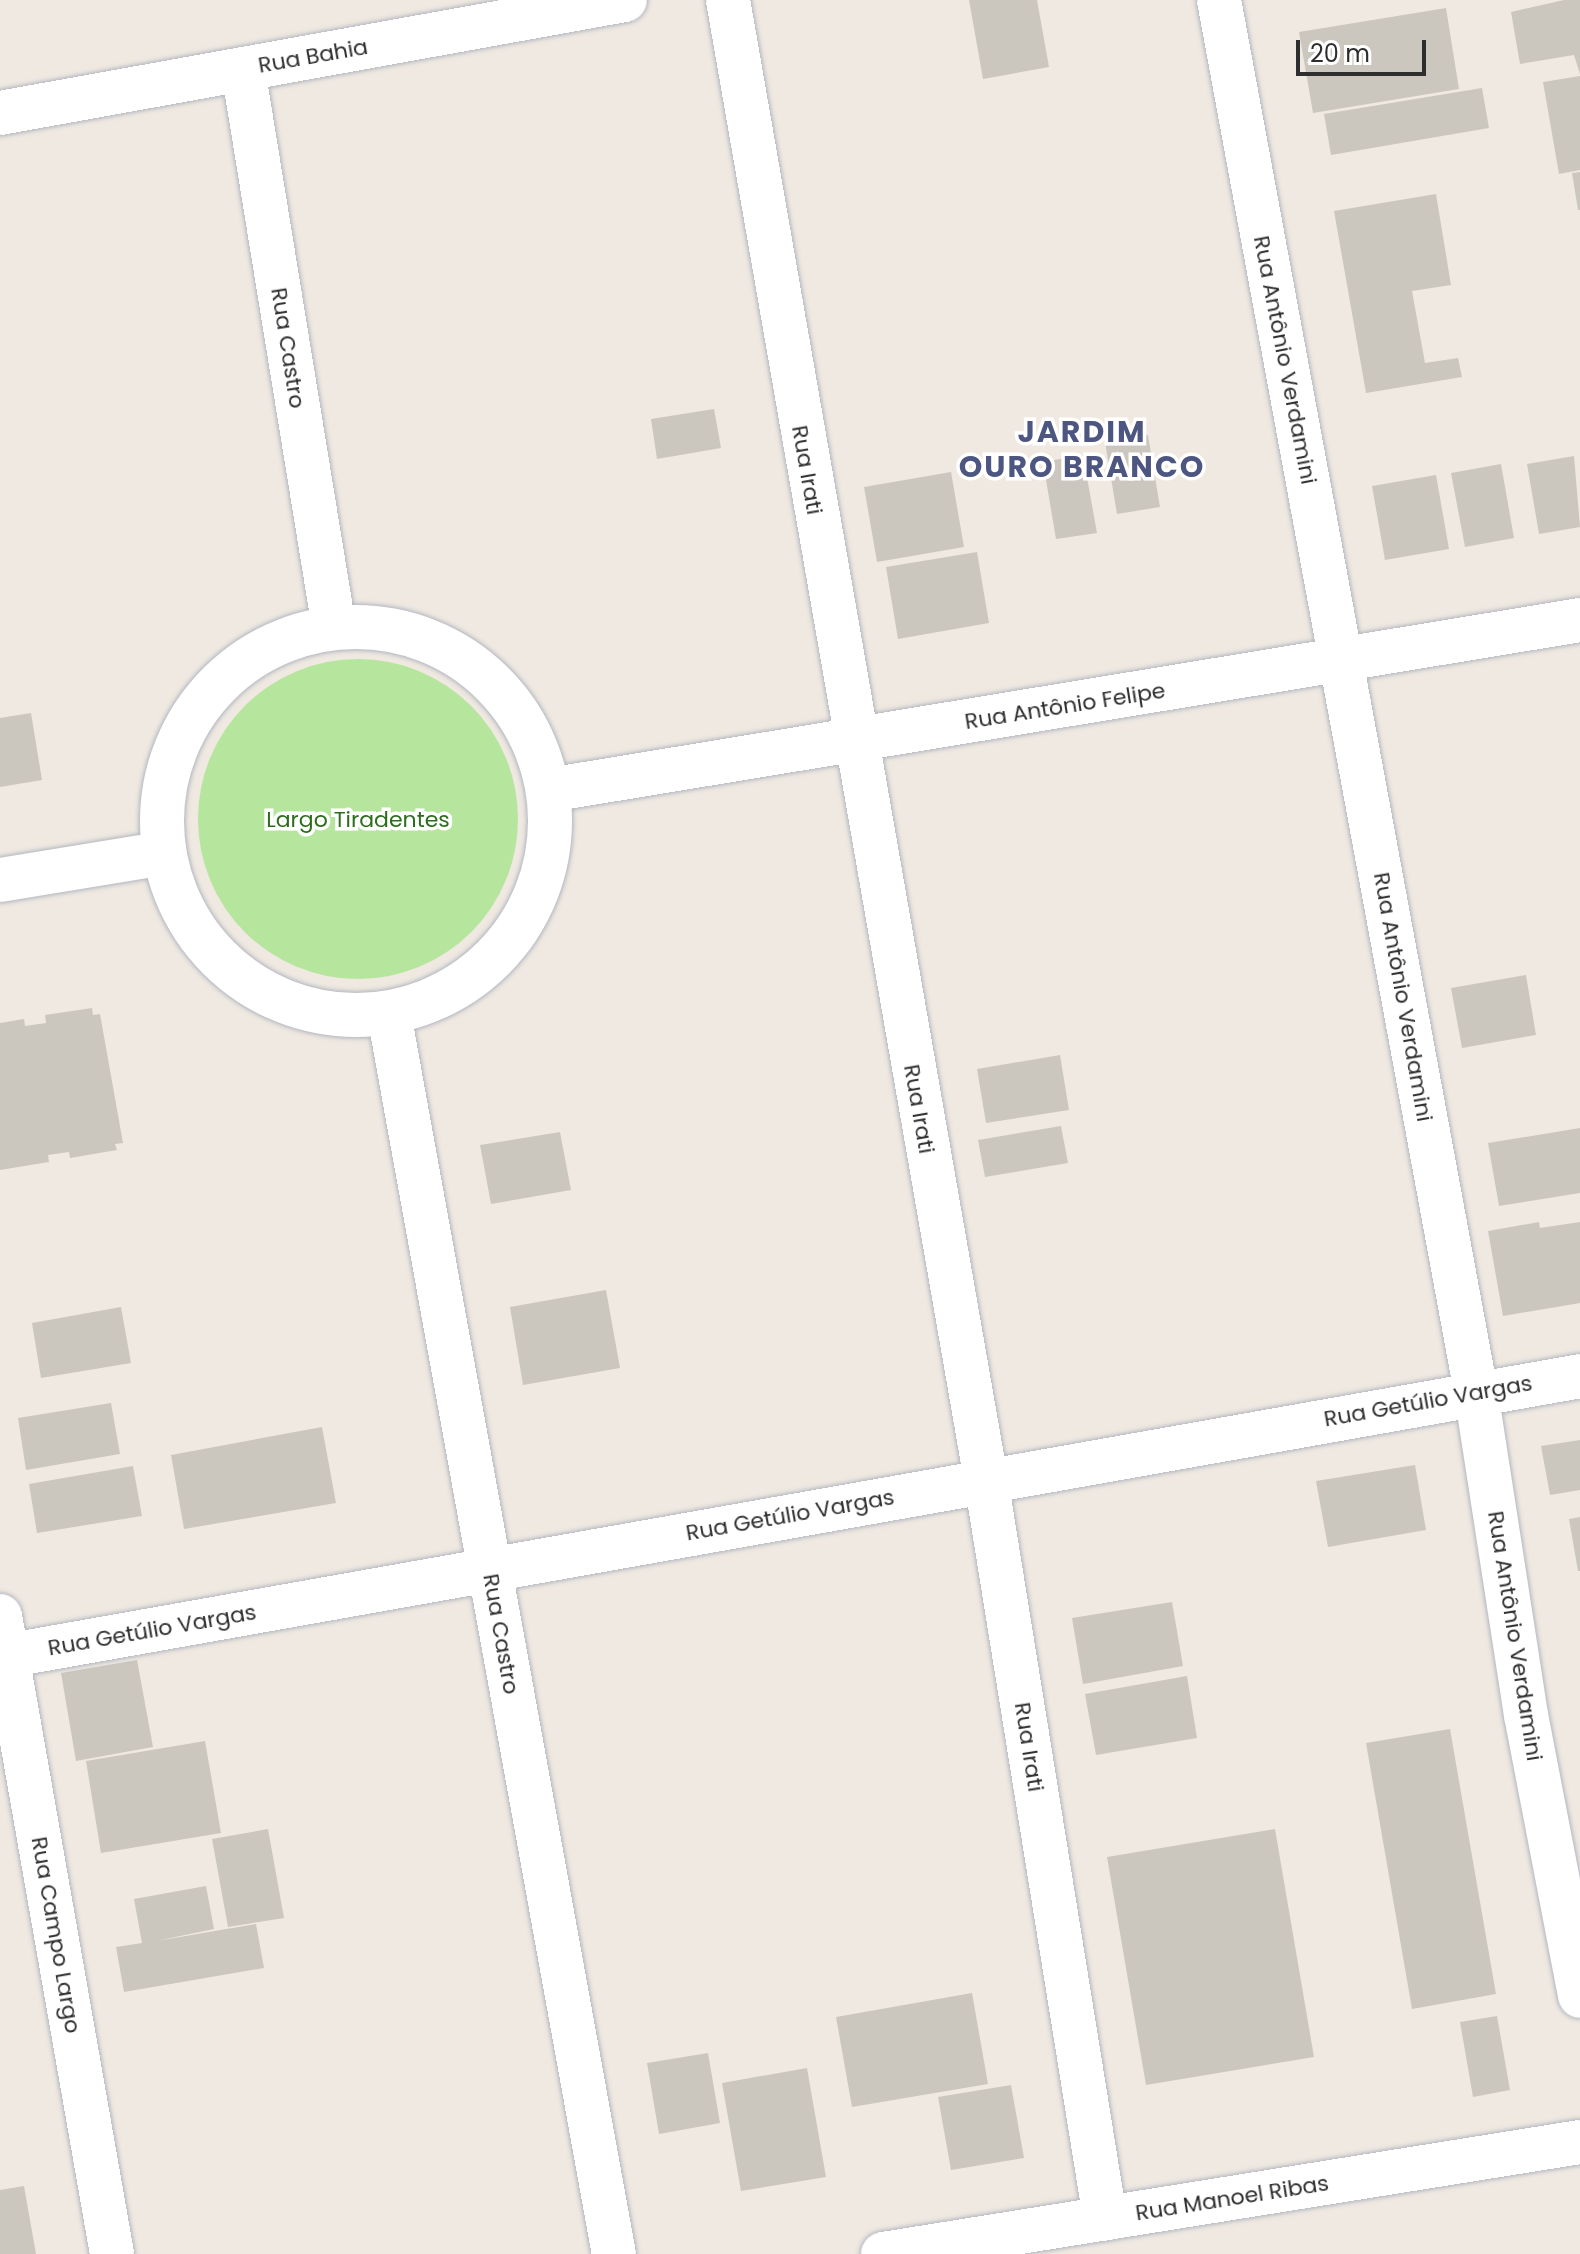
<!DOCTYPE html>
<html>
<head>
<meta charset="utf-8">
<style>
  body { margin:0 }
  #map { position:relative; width:1580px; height:2254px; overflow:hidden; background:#efe9e1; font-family:Poppins,sans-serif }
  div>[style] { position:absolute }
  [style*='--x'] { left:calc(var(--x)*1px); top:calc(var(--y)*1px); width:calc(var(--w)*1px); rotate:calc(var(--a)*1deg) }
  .green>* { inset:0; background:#b6e59e }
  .round { border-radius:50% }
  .building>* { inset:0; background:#cbc7bf }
  .roads { filter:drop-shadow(0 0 2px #b4b7c1) drop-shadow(0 0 2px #b4b7c1) }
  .minor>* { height:44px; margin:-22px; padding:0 22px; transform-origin:22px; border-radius:22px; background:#fff }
  .tertiary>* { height:44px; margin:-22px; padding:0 22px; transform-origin:22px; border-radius:22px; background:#fff }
  .tertiary>.ring { margin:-22px; padding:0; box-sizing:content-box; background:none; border:44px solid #fff; border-radius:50% }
  span { translate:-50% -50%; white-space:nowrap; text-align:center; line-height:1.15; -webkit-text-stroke:7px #fff; paint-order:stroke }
  .street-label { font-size:22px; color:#2e2e2e }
  .park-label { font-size:22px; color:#2c6e1b }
  .district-label { font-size:30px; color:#4d5680; font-weight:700; letter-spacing:2px }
  .scale { position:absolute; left:1296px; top:40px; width:130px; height:36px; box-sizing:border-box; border:4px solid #2e2e2e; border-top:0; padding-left:10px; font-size:24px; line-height:28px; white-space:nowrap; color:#2e2e2e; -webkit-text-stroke:6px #fff; paint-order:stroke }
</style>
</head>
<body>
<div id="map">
  <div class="green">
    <i class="round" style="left:198px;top:659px;width:320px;height:320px"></i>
  </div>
  <div class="building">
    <i style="clip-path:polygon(969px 0,1037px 0,1049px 67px,983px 79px)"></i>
    <i style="clip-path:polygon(1564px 0,1580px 0,1580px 74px,1574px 55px,1520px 64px,1511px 12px)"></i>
    <i style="clip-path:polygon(1446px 8px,1459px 89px,1313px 113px,1299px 32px)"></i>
    <i style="clip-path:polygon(1580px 76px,1580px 170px,1559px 174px,1543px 82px)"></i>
    <i style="clip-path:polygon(1482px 88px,1489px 128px,1331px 155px,1324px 114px)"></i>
    <i style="clip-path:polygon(1580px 172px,1580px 210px,1578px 210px,1572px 173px)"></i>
    <i style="clip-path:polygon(1436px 194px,1451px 285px,1412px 291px,1425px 363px,1458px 358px,1462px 377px,1366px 393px,1334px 211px)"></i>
    <i style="clip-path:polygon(714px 409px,721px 448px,657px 459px,651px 419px)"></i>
    <i style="clip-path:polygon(1148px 435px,1160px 507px,1117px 514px,1105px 442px)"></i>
    <i style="clip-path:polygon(1083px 455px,1097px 533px,1056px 539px,1043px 462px)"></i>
    <i style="clip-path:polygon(1574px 456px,1580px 527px,1539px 534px,1527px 464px)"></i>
    <i style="clip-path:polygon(1501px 464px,1514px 538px,1465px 547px,1451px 473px)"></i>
    <i style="clip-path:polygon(951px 472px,964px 547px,877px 562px,864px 487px)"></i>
    <i style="clip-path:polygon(1436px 475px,1449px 549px,1385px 560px,1372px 486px)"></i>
    <i style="clip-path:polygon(977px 552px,989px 623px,898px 639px,886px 567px)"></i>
    <i style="clip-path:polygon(31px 713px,42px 780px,0 787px,0 718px)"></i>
    <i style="clip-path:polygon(1526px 975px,1536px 1035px,1462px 1048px,1451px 988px)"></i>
    <i style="clip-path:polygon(92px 1008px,93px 1015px,100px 1014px,123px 1143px,115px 1144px,117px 1150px,70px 1158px,69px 1152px,48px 1155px,49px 1162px,0 1170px,0 1023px,24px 1019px,25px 1026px,46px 1023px,45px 1015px)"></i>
    <i style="clip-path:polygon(1060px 1055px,1069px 1110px,986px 1123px,977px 1069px)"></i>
    <i style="clip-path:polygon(1061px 1126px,1068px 1163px,985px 1177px,978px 1140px)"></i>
    <i style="clip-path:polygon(1580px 1128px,1580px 1193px,1499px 1206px,1488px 1143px)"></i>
    <i style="clip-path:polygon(560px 1132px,571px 1190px,491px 1204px,480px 1145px)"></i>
    <i style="clip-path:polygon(1539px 1222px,1540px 1228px,1580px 1222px,1580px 1303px,1503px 1316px,1488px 1231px)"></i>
    <i style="clip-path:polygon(606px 1290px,620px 1368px,523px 1385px,510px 1307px)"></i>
    <i style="clip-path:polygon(121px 1307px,131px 1363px,41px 1378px,32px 1323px)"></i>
    <i style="clip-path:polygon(111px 1403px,120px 1454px,26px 1470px,18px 1418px)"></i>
    <i style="clip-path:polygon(322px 1427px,336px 1503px,184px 1529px,171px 1455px)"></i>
    <i style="clip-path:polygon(1580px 1440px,1580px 1490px,1550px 1495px,1541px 1446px)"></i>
    <i style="clip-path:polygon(1415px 1465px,1426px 1530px,1328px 1547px,1316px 1481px)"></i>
    <i style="clip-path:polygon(133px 1466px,142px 1516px,37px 1533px,29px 1484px)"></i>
    <i style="clip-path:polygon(1580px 1517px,1580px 1571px,1578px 1571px,1569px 1519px)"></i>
    <i style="clip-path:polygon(1172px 1602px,1183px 1666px,1083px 1684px,1072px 1618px)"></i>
    <i style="clip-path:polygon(137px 1660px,153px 1747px,76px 1761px,61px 1673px)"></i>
    <i style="clip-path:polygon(1187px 1676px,1197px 1738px,1096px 1755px,1085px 1694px)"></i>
    <i style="clip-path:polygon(1450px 1729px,1496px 1994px,1412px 2009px,1366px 1743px)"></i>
    <i style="clip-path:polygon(205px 1741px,221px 1833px,101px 1853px,86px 1761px)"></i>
    <i style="clip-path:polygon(268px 1829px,284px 1918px,228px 1927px,212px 1839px)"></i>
    <i style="clip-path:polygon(1275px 1829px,1314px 2057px,1146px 2085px,1107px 1857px)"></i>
    <i style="clip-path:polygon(206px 1886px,214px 1929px,156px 1941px,256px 1924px,264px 1968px,124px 1992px,116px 1947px,142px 1943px,134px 1899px)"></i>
    <i style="clip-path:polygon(972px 1993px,988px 2084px,852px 2107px,836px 2017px)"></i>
    <i style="clip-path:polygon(1497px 2016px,1510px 2090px,1473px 2097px,1460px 2022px)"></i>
    <i style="clip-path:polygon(708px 2053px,720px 2123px,659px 2134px,647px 2063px)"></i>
    <i style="clip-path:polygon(807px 2068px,826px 2177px,741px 2191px,722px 2083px)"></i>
    <i style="clip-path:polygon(1011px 2085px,1024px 2158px,951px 2170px,938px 2097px)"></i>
    <i style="clip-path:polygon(24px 2186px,36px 2254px,0 2254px,0 2190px)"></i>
  </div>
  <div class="roads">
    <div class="minor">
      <i style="--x:728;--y:0;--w:1502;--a:80.11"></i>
      <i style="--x:986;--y:1480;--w:748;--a:80.84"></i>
      <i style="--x:1219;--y:0;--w:1416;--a:79.54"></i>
      <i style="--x:1476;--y:1392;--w:327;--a:81.2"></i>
      <i style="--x:1526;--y:1715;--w:286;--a:79.1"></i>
      <i style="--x:243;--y:69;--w:566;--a:80.75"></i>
      <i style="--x:389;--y:1014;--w:1260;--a:79.72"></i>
      <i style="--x:0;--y:1616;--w:648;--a:80.04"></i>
      <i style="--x:0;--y:1657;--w:1605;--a:-10.08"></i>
    </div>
    <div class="tertiary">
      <i style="--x:0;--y:113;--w:635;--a:-10.25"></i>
      <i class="ring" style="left:162px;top:627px;width:344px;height:344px"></i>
      <i style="--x:549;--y:790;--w:1045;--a:-9.36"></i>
      <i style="--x:0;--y:880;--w:166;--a:-9.3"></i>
      <i style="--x:883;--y:2254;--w:706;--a:-9.13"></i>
    </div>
  </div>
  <div class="street-label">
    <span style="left:313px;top:56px;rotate:-10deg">Rua Bahia</span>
    <span style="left:288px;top:348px;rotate:81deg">Rua Castro</span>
    <span style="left:1285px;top:360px;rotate:79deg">Rua Antônio Verdamini</span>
    <span style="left:807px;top:470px;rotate:80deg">Rua Irati</span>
    <span style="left:1065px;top:706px;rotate:-9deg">Rua Antônio Felipe</span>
    <span style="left:1403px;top:997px;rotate:80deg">Rua Antônio Verdamini</span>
    <span style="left:919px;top:1109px;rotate:80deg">Rua Irati</span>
    <span style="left:1428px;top:1401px;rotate:-10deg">Rua Getúlio Vargas</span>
    <span style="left:790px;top:1515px;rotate:-10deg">Rua Getúlio Vargas</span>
    <span style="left:152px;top:1630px;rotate:-10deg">Rua Getúlio Vargas</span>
    <span style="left:501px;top:1634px;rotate:80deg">Rua Castro</span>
    <span style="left:1515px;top:1636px;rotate:81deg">Rua Antônio Verdamini</span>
    <span style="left:1029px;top:1747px;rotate:81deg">Rua Irati</span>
    <span style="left:56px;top:1935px;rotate:80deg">Rua Campo Largo</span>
    <span style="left:1232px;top:2198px;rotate:-9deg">Rua Manoel Ribas</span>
  </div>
  <div class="park-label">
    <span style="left:358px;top:820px">Largo Tiradentes</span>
  </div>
  <div class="district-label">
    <span style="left:1082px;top:449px">JARDIM<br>OURO BRANCO</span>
  </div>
  <div class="scale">20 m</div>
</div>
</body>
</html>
